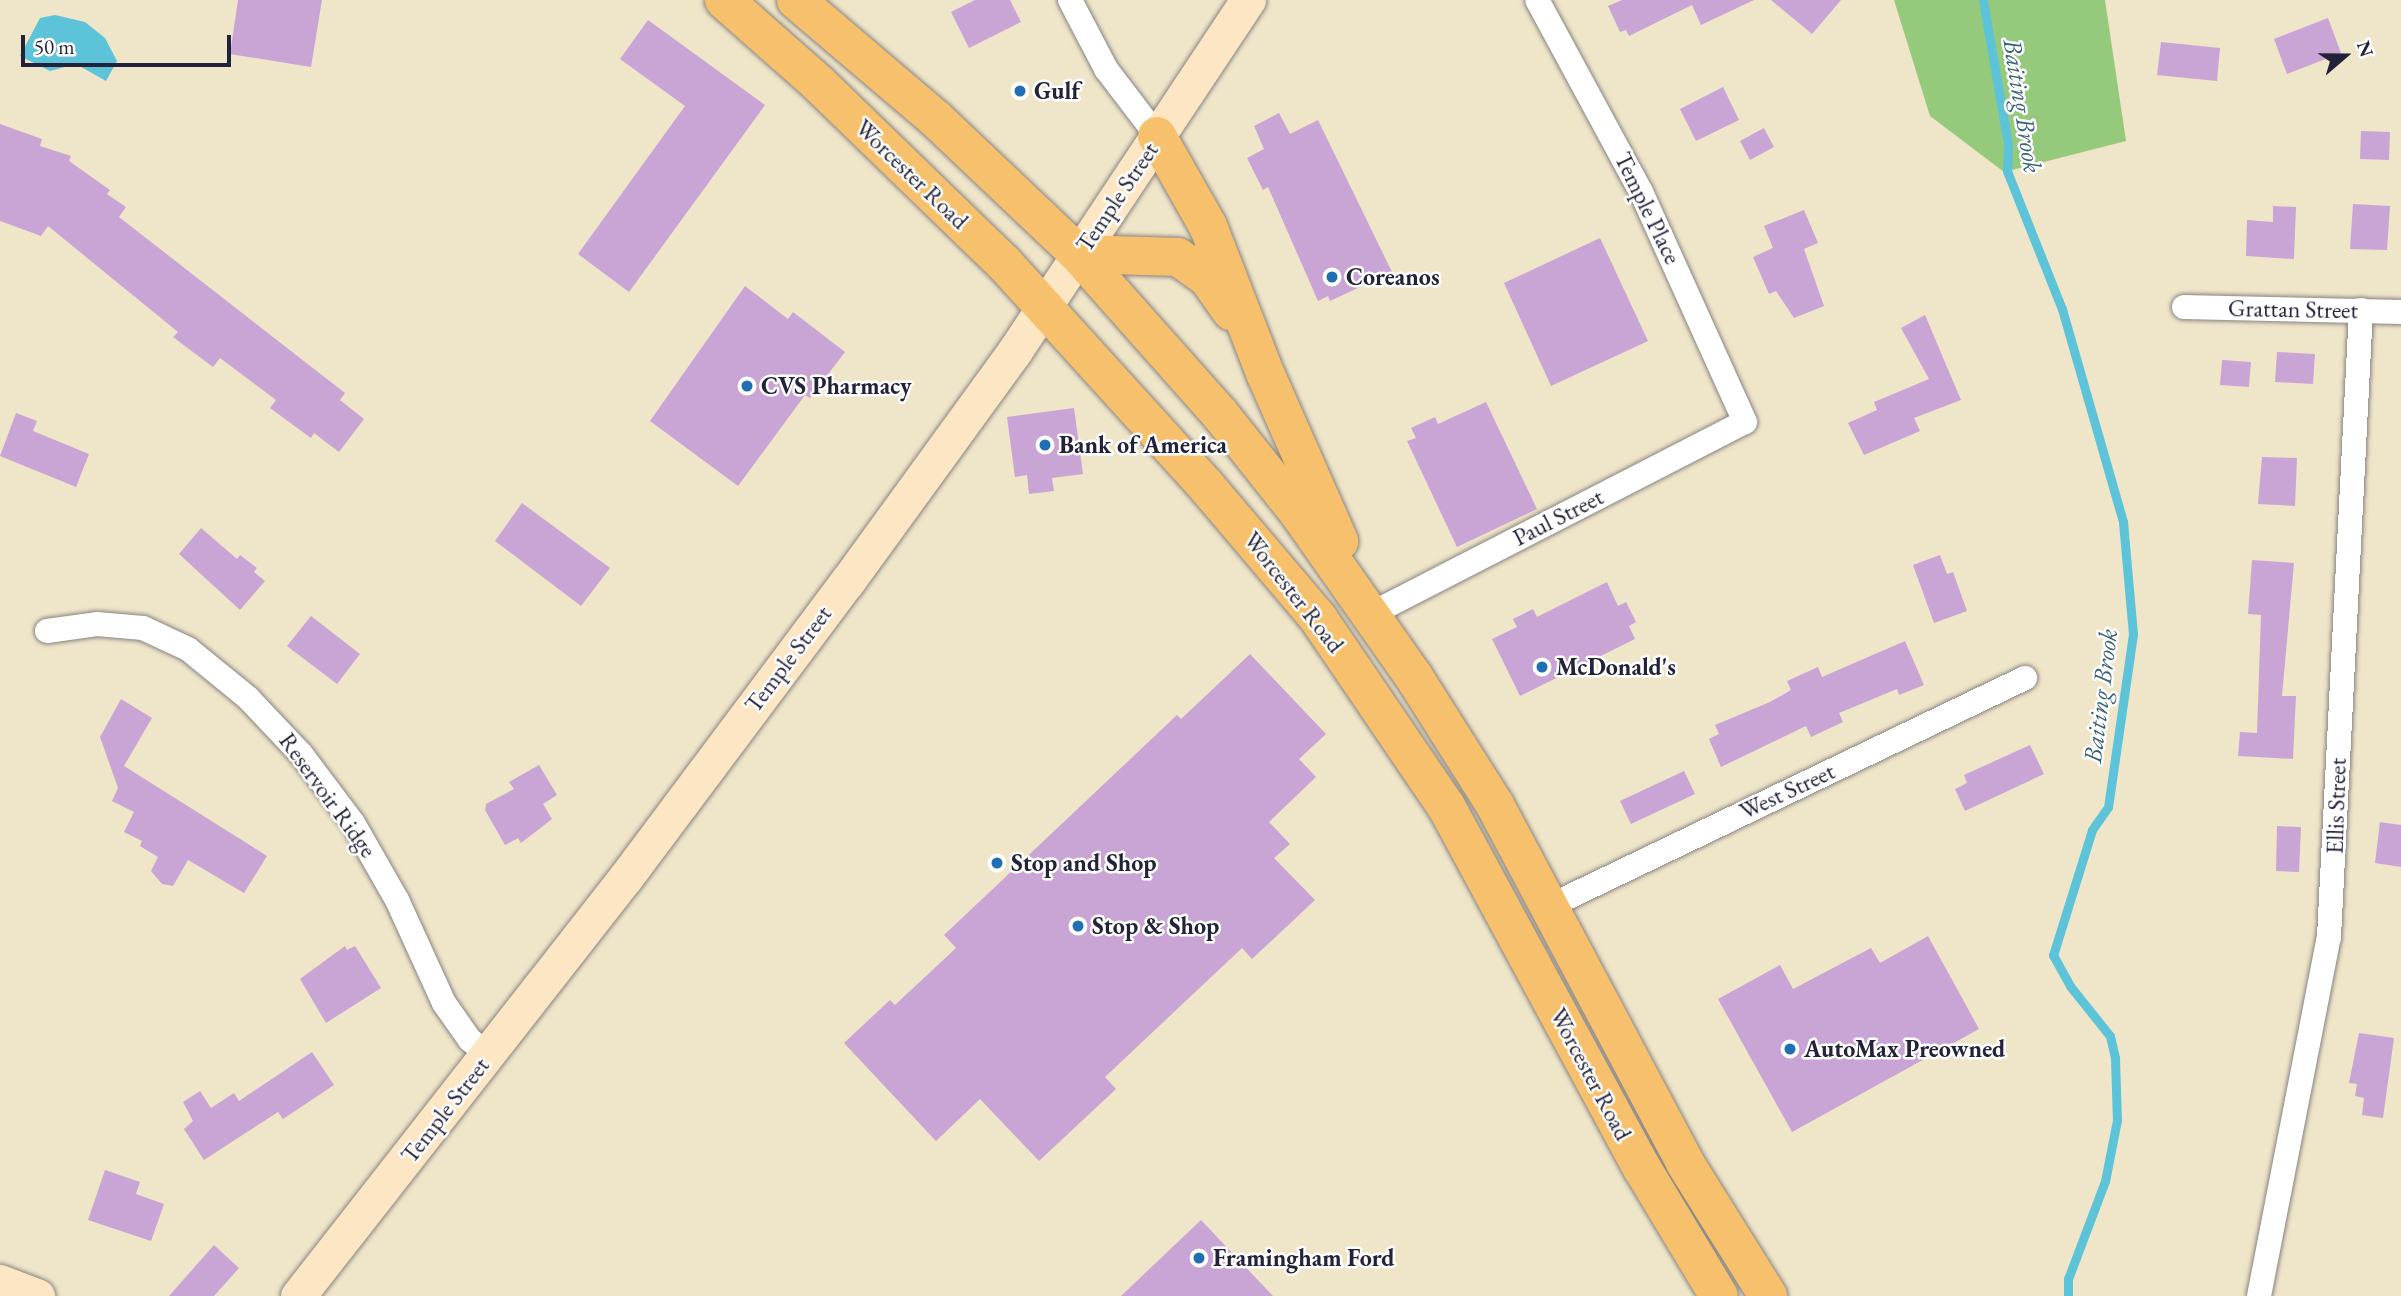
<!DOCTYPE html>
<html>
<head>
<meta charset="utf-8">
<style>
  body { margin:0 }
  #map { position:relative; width:2401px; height:1296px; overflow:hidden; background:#efe5c9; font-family:"EB Garamond",serif }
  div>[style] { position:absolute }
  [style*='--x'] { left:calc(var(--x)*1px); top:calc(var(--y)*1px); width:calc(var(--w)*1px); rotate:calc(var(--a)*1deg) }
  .green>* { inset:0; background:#95ca7c }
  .water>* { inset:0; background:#5cc3d9 }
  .stream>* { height:9px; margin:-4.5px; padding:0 4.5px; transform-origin:4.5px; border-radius:4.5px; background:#5cc3d9 }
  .building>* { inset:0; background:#c9a5d6 }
  .roads { filter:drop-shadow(0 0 2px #888482) drop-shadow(0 0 2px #888482) }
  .street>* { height:24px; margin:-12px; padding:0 12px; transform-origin:12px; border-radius:12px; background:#fff }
  .secondary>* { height:35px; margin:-17.5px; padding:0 17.5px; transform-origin:17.5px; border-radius:17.5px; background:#fce6c4 }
  .highway>* { height:38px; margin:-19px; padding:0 19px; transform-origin:19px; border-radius:19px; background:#f7c06c }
  .dots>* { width:19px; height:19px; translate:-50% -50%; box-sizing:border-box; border:4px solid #fff; border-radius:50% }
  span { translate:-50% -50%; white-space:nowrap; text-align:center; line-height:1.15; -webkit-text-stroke:5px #fff; paint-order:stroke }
  .poi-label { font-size:24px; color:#22223b; font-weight:700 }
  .left { translate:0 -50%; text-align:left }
  .street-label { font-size:24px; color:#22223b }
  .water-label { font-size:26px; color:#39627a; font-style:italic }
  .north { position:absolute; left:2310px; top:21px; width:70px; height:70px; -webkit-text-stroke:5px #fff; paint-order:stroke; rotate:70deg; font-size:19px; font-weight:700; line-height:28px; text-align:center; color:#22223b }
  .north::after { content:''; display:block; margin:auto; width:24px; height:32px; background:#22223b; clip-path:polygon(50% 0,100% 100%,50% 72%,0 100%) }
  .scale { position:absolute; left:21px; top:35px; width:210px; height:32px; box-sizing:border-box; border:4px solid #22223b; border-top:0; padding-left:9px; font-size:21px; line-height:24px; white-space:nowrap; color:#22223b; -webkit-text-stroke:5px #fff; paint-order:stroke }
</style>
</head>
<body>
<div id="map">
  <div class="green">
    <i style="clip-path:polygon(1894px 0,2105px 0,2126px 141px,2004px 172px,1930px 116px)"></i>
  </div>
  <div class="water">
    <i style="clip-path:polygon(55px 15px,85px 22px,105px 38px,117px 61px,106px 81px,76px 64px,50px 71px,20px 56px,40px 18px)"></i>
  </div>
  <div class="stream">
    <i style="--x:1983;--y:0;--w:147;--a:80.2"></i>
    <i style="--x:2008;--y:145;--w:26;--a:92"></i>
    <i style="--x:2007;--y:171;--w:149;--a:68.3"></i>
    <i style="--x:2062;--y:309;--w:222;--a:74"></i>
    <i style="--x:2123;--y:522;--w:112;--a:84.9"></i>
    <i style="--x:2133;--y:634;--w:175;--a:98.2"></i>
    <i style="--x:2108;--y:807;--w:28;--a:125"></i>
    <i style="--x:2092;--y:830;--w:131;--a:107.3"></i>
    <i style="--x:2053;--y:955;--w:35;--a:61"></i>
    <i style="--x:2070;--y:986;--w:64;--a:51.3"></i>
    <i style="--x:2110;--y:1036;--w:23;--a:77"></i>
    <i style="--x:2115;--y:1058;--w:62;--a:88.2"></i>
    <i style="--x:2117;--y:1120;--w:62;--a:101.1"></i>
    <i style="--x:2105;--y:1181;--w:105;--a:110.7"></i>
    <i style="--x:2068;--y:1279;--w:17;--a:90"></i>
  </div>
  <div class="building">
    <i style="clip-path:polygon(238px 0,322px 0,311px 67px,230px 54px)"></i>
    <i style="clip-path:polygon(975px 0,1010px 0,1021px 22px,969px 48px,951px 12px)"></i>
    <i style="clip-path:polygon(1622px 0,1754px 0,1701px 25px,1692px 5px,1629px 36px,1626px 30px,1620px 32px,1608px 6px)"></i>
    <i style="clip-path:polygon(1771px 0,1841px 0,1812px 34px)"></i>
    <i style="clip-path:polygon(2328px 18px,2341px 53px,2287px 74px,2274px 39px)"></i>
    <i style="clip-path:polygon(648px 20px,765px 105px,629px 292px,578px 254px,685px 106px,620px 59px)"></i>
    <i style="clip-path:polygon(2161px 42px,2220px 48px,2217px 81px,2157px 75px)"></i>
    <i style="clip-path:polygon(1723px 87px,1739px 120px,1696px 141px,1680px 109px)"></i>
    <i style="clip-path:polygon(1279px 113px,1290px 134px,1318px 120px,1392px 272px,1330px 301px,1328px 296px,1318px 301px,1268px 187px,1263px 190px,1247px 158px,1264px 149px,1254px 126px)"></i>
    <i style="clip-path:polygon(0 124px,42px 139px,40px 146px,71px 156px,69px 161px,110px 190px,107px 194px,126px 207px,119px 217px,345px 393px,340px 400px,364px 419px,339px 452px,314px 433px,311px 438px,270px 408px,276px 400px,220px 358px,213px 367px,173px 337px,178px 332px,48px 226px,41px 236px,0 221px)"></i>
    <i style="clip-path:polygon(1764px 128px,1774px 147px,1750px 160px,1740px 141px)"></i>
    <i style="clip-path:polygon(2361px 131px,2390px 132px,2389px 160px,2360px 159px)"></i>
    <i style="clip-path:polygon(2353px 204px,2390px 206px,2387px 250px,2350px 249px)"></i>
    <i style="clip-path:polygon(2273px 206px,2296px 207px,2294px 259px,2246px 256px,2247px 220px,2273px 222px)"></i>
    <i style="clip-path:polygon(1804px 210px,1818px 243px,1804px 249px,1824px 306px,1794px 318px,1776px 291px,1769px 294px,1753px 257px,1773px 248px,1764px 226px)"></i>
    <i style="clip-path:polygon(1600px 238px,1648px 341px,1551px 386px,1504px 283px)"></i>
    <i style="clip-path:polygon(745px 286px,788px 319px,793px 312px,845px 352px,810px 398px,805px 395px,738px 486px,650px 421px)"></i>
    <i style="clip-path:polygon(1925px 315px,1961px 400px,1914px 418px,1920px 431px,1864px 455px,1848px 423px,1877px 410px,1874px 402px,1929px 379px,1901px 328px)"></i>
    <i style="clip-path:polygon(2277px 352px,2315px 354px,2313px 384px,2275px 382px)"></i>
    <i style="clip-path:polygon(2222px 360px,2251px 362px,2249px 387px,2220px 385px)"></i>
    <i style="clip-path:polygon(1486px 402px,1537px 509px,1457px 547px,1407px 441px,1416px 438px,1411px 428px,1435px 417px,1438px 424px)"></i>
    <i style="clip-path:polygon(1074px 408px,1083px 474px,1052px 478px,1054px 491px,1029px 494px,1027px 475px,1015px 477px,1007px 417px)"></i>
    <i style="clip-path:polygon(16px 413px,37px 421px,33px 431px,89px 454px,76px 487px,0 456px)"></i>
    <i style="clip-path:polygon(2262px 457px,2297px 458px,2295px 506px,2258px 504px)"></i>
    <i style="clip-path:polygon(522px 503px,610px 568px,581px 606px,495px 541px)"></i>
    <i style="clip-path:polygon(201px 528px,237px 559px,240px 555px,257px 568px,254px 572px,265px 581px,240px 610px,179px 554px)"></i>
    <i style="clip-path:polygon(1940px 555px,1947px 574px,1953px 572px,1967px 611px,1934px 623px,1913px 565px)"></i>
    <i style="clip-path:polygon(2252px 560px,2294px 563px,2282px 696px,2296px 696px,2293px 759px,2238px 756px,2240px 732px,2257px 733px,2261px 615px,2248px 614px)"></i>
    <i style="clip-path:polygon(1607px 582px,1618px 606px,1626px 602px,1636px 622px,1629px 626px,1635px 639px,1520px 696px,1492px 639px,1517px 627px,1513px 619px,1533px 609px,1537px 617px)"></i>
    <i style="clip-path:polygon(311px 616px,360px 654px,337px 684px,287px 646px)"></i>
    <i style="clip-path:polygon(1905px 641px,1924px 685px,1899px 695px,1897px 689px,1839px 713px,1843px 722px,1811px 737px,1806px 726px,1721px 767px,1709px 739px,1719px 734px,1715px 725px,1770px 702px,1791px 690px,1787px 681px,1818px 667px,1822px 677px)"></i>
    <i style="clip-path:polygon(1250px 654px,1326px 734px,1299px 759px,1316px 777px,1269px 822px,1290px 844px,1274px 858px,1315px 900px,1252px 959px,1242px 948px,1105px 1077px,1116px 1089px,1039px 1161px,980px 1099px,936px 1141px,844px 1043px,890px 1000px,895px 1005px,956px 948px,944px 935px,1177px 715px,1181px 719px)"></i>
    <i style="clip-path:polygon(121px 699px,152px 718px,124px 766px,267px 856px,244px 893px,188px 860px,173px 886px,162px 884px,151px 871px,158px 857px,140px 846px,142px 841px,124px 832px,134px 812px,112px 801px,118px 788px,100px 737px)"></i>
    <i style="clip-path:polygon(2030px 745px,2044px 774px,1965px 811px,1955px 789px,1967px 783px,1964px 775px)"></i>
    <i style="clip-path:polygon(539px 765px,557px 795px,543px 804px,552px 819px,521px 843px,518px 838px,505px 845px,485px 810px,486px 804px,514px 789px,509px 782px)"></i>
    <i style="clip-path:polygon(1684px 771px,1695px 794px,1631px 824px,1620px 801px)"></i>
    <i style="clip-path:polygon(2380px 822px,2401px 825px,2401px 867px,2375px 863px)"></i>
    <i style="clip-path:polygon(2277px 826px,2301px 827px,2299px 872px,2276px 871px)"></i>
    <i style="clip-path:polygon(1928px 936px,1979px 1029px,1792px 1132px,1718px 999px,1780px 965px,1793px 989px,1871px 948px,1880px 963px)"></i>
    <i style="clip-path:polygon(345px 946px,347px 950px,355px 946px,381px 988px,326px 1023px,300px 979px)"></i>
    <i style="clip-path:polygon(2359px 1033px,2394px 1038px,2383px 1118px,2362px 1115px,2364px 1098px,2355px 1096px,2357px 1084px,2349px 1083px)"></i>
    <i style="clip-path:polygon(312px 1052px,334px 1085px,283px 1119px,278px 1112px,204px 1160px,184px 1129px,193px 1121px,183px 1102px,200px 1091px,211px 1108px,234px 1093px,239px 1101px)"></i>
    <i style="clip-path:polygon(105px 1170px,140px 1182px,136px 1194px,164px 1204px,151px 1241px,88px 1220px)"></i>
    <i style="clip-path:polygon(1201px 1220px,1273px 1296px,1121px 1296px)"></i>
    <i style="clip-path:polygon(214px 1245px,239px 1268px,214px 1296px,169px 1296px)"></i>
  </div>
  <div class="roads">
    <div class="street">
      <i style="--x:1070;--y:0;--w:78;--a:62.4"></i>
      <i style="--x:1106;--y:69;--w:84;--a:52.7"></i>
      <i style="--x:2184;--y:307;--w:217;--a:1.3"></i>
      <i style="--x:1371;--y:614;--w:420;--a:-27.2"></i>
      <i style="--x:1745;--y:422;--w:252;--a:-114.3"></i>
      <i style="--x:1641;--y:192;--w:218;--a:-118.4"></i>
      <i style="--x:47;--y:631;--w:50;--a:-8"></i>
      <i style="--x:97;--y:624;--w:46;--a:5"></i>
      <i style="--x:143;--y:628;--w:50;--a:25"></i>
      <i style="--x:188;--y:649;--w:77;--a:39.2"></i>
      <i style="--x:248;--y:698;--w:77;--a:46.6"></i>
      <i style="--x:301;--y:754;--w:86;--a:53"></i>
      <i style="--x:353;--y:823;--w:89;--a:60.3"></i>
      <i style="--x:397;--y:900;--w:113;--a:65.5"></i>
      <i style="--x:444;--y:1003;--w:45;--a:54.9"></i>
      <i style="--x:470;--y:1040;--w:23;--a:38"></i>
      <i style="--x:1550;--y:906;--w:527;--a:-25.64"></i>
      <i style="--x:2259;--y:1296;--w:366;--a:-79"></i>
      <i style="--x:2329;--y:937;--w:628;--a:-87.08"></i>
    </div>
    <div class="secondary">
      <i style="--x:0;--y:1282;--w:40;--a:21"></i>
      <i style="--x:298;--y:1296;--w:532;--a:-51.95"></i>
      <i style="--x:626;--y:877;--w:369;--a:-53.2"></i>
      <i style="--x:847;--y:582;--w:284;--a:-54"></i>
      <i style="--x:1014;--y:352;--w:423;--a:-56.4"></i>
    </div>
    <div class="highway">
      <i style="--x:724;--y:0;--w:125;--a:41.4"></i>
      <i style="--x:818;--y:83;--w:259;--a:44.1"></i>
      <i style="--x:1004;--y:263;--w:302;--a:47.8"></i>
      <i style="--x:1207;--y:487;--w:172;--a:49.7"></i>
      <i style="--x:1318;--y:618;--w:227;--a:55.8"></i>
      <i style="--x:1446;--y:806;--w:412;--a:61.6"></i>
      <i style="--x:1642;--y:1168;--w:149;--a:59"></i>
      <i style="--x:796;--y:0;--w:185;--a:40.4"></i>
      <i style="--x:937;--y:120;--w:195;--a:43.5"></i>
      <i style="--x:1078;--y:254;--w:214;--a:48.4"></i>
      <i style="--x:1220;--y:414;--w:125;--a:51.5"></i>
      <i style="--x:1298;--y:512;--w:202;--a:54.9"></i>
      <i style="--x:1414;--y:677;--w:151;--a:57.7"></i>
      <i style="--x:1495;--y:805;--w:405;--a:62"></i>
      <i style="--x:1685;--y:1163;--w:157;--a:58"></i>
      <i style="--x:1157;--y:136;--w:103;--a:60.5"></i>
      <i style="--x:1208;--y:226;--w:158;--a:68.8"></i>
      <i style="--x:1265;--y:373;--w:184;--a:66.2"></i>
      <i style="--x:1078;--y:254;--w:100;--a:1.7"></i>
      <i style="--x:1178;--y:257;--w:35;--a:35"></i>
      <i style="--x:1207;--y:277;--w:42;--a:54.8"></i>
    </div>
  </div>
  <div class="dots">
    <i style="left:1020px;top:91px;background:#1f6fb2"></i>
    <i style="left:1332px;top:277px;background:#1f6fb2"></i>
    <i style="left:747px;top:386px;background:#1f6fb2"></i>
    <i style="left:1045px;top:445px;background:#1f6fb2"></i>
    <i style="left:1542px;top:667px;background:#1f6fb2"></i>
    <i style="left:997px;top:863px;background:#1f6fb2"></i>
    <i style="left:1078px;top:926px;background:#1f6fb2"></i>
    <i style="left:1790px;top:1049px;background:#1f6fb2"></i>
    <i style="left:1199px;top:1258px;background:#1f6fb2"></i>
  </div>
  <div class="poi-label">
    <span class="left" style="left:1034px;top:91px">Gulf</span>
    <span class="left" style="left:1346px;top:277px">Coreanos</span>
    <span class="left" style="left:761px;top:386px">CVS Pharmacy</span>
    <span class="left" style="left:1059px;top:445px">Bank of America</span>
    <span class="left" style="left:1556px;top:667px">McDonald's</span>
    <span class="left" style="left:1011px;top:863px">Stop and Shop</span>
    <span class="left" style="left:1092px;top:926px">Stop &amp; Shop</span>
    <span class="left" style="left:1804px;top:1049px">AutoMax Preowned</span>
    <span class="left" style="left:1213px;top:1258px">Framingham Ford</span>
  </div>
  <div class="street-label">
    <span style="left:912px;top:174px;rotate:44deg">Worcester Road</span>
    <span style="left:1117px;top:197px;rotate:-56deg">Temple Street</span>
    <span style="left:1648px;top:208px;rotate:64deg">Temple Place</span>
    <span style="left:2293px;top:309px;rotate:1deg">Grattan Street</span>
    <span style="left:1558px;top:517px;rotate:-27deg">Paul Street</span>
    <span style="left:1294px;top:592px;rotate:52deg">Worcester Road</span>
    <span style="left:788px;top:659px;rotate:-53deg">Temple Street</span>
    <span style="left:1787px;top:791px;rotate:-25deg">West Street</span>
    <span style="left:328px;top:795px;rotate:54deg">Reservoir Ridge</span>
    <span style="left:2336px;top:806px;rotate:-88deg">Ellis Street</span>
    <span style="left:1591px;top:1074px;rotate:62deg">Worcester Road</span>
    <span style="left:445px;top:1110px;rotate:-52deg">Temple Street</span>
  </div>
  <div class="water-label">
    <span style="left:2022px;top:106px;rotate:81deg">Baiting Brook</span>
    <span style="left:2101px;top:696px;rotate:-83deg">Baiting Brook</span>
  </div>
  <div class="north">N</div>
  <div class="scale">50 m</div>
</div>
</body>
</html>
